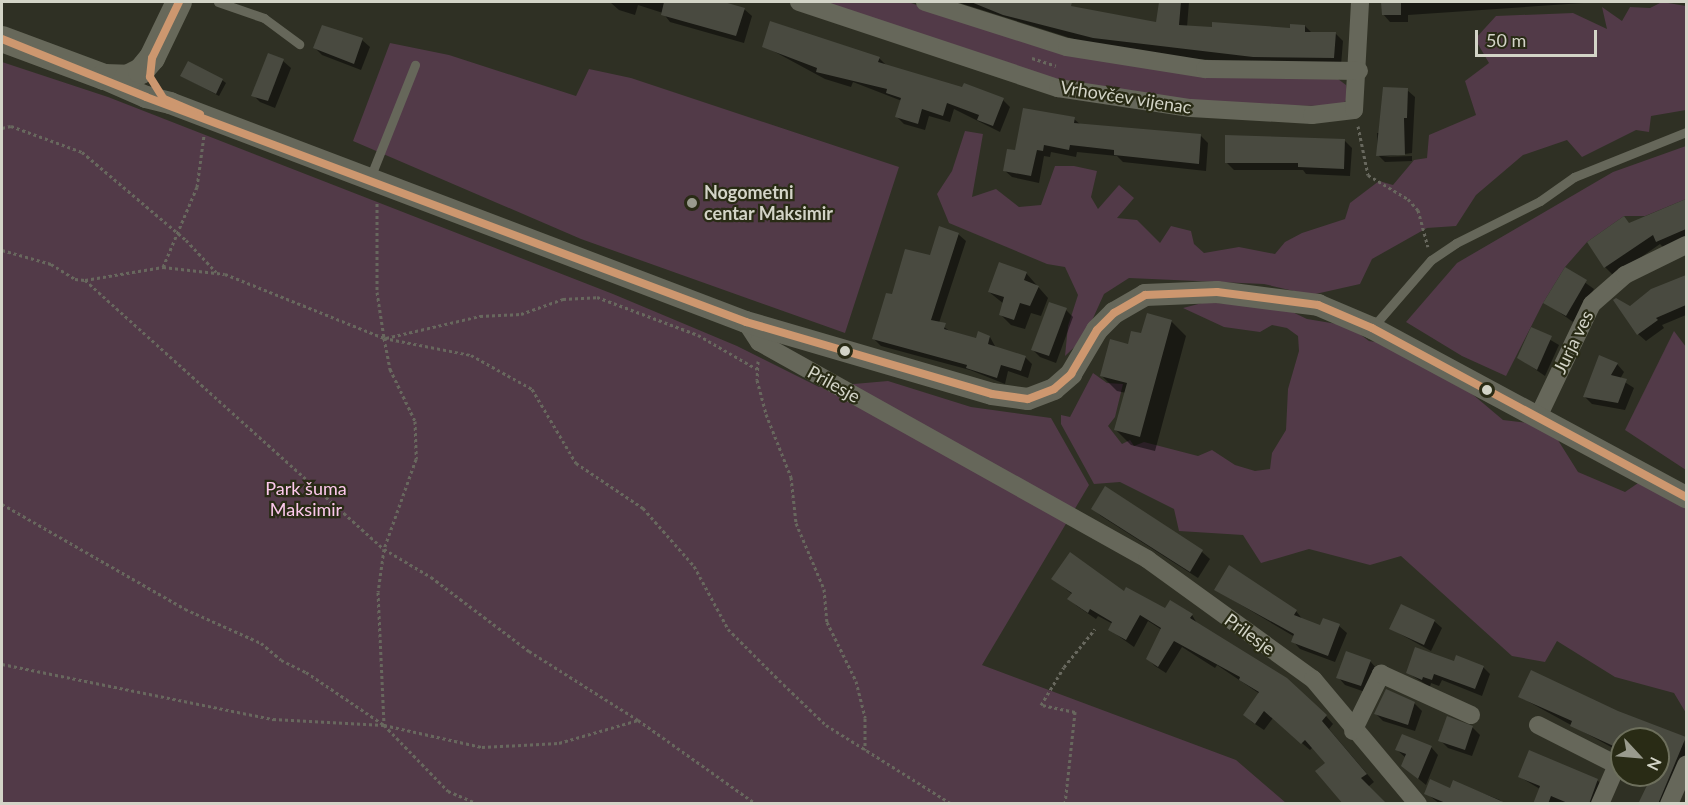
<!DOCTYPE html>
<html>
<head>
<meta charset="utf-8">
<style>
  body { margin:0 }
  #map { position:relative; width:1688px; height:805px; overflow:hidden; background:#2f3024; font-family:Lato,sans-serif }
  div>[style] { position:absolute }
  [style*='--x'] { left:calc(var(--x)*1px); top:calc(var(--y)*1px); width:calc(var(--w)*1px); rotate:calc(var(--a)*1deg) }
  .green>* { inset:0; background:#523a48 }
  .shadow>* { inset:0; background:#0007 }
  .building>* { inset:0; background:#494a40 }
  .path>* { height:3px; margin-top:-1.5px; transform-origin:0; background:repeating-linear-gradient(90deg,#68685e 0 3px,transparent 0 6px) }
  .service>* { height:9px; margin:-4.5px; padding:0 4.5px; transform-origin:4.5px; border-radius:4.5px; background:#66675a }
  .minor>* { height:18px; margin:-9px; padding:0 9px; transform-origin:9px; border-radius:9px; background:#66675a }
  .tertiary>* { height:22px; margin:-11px; padding:0 11px; transform-origin:11px; border-radius:11px; background:#66675a }
  .secondary>* { height:26px; margin:-13px; padding:0 13px; transform-origin:13px; border-radius:13px; background:#67685a }
  .bus-1>* { height:8px; margin:-4px; padding:0 4px; transform-origin:4px; border-radius:4px; background:#cd976f }
  .dots>* { width:16px; height:16px; translate:-50% -50%; box-sizing:border-box; border:3px solid #292b15; border-radius:50% }
  span { translate:-50% -50%; white-space:nowrap; text-align:center; line-height:1.15; -webkit-text-stroke:4.5px #292b15; paint-order:stroke }
  .street-label { font-size:18px; color:#d3d4c7 }
  .poi-label { font-size:18px; color:#d3d4c7; font-weight:700 }
  .left { translate:0 -50%; text-align:left }
  .park-label { font-size:18px; color:#fcc8eb }
  .frame { position:absolute; inset:0; border:3px solid #d3d4c7; pointer-events:none }
  .north { position:absolute; left:1610px; top:727px; width:60px; height:60px; box-sizing:border-box; background:#292b15; border:2px solid #6d6f5c; border-radius:50%; rotate:116deg; font-size:16px; font-weight:700; line-height:24px; text-align:center; color:#d3d4c7 }
  .north::after { content:''; display:block; margin:auto; width:21px; height:27px; background:#9a9b8e; clip-path:polygon(50% 0,100% 100%,50% 72%,0 100%) }
  .scale { position:absolute; left:1475px; top:30px; width:122px; height:27px; box-sizing:border-box; border:3px solid #d3d4c7; border-top:0; padding-left:8px; font-size:18px; line-height:21px; white-space:nowrap; color:#d3d4c7; -webkit-text-stroke:4px #292b15; paint-order:stroke }
</style>
</head>
<body>
<div id="map">
  <div class="green">
    <i style="clip-path:polygon(816px 2px,908px 2px,1028px 42px,1338px 79px,1346px 85px,1348px 98px,1341px 106px,1212px 105px,1066px 83px)"></i>
    <i style="clip-path:polygon(1662px 2px,1686px 6px,1686px 110px,1651px 116px,1649px 132px,1636px 130px,1582px 157px,1567px 140px,1523px 155px,1476px 195px,1456px 226px,1427px 228px,1372px 259px,1360px 284px,1311px 295px,1264px 284px,1129px 278px,1104px 294px,1084px 338px,1065px 356px,1068px 326px,1078px 295px,1065px 267px,1047px 264px,949px 223px,937px 194px,952px 171px,965px 131px,983px 134px,972px 197px,996px 189px,1019px 207px,1041px 205px,1055px 166px,1074px 166px,1097px 171px,1091px 197px,1098px 209px,1119px 185px,1134px 198px,1117px 218px,1137px 220px,1160px 243px,1171px 226px,1191px 231px,1194px 244px,1204px 253px,1239px 247px,1275px 254px,1285px 242px,1302px 233px,1345px 219px,1350px 203px,1379px 181px,1393px 185px,1414px 160px,1427px 158px,1429px 135px,1476px 115px,1465px 81px,1489px 63px,1475px 39px,1496px 16px,1573px 13px,1607px 29px,1602px 7px,1622px 21px,1630px 7px,1650px 8px)"></i>
    <i style="clip-path:polygon(390px 43px,449px 55px,576px 96px,589px 69px,631px 78px,899px 167px,845px 333px,581px 239px,353px 141px)"></i>
    <i style="clip-path:polygon(2px 62px,108px 97px,613px 294px,737px 346px,819px 387px,888px 381px,971px 407px,1051px 418px,1089px 485px,982px 665px,1236px 760px,1286px 803px,2px 803px)"></i>
    <i style="clip-path:polygon(1686px 146px,1686px 199px,1645px 216px,1624px 216px,1587px 242px,1565px 267px,1543px 303px,1506px 376px,1462px 356px,1406px 322px,1457px 263px,1613px 172px)"></i>
    <i style="clip-path:polygon(1206px 302px,1286px 309px,1307px 319px,1349px 326px,1369px 341px,1389px 344px,1439px 366px,1503px 420px,1529px 423px,1556px 437px,1578px 472px,1625px 492px,1644px 479px,1686px 503px,1686px 713px,1674px 693px,1615px 677px,1557px 641px,1545px 662px,1512px 656px,1401px 556px,1370px 565px,1309px 549px,1261px 563px,1243px 535px,1179px 531px,1174px 509px,1120px 482px,1094px 484px,1061px 424px,1061px 415px,1070px 417px,1093px 373px,1107px 383px,1123px 384px,1115px 417px,1108px 426px,1122px 444px,1130px 440px,1134px 446px,1144px 442px,1198px 456px,1212px 450px,1235px 465px,1255px 471px,1270px 469px,1272px 453px,1286px 430px,1288px 389px,1299px 351px,1298px 336px,1287px 328px,1272px 325px,1260px 332px,1224px 327px,1183px 308px)"></i>
    <i style="clip-path:polygon(1674px 331px,1686px 347px,1686px 470px,1625px 430px)"></i>
  </div>
  <div class="shadow">
    <i style="clip-path:polygon(719px 2px,744px 9px,752px 16px,744px 43px,670px 22px,663px 13px,638px 5px,635px 15px,619px 10px,611px 3px)"></i>
    <i style="clip-path:polygon(957px 2px,1061px 2px,1075px 8px,1157px 24px,1167px 2px,1189px 2px,1187px 27px,1291px 30px,1305px 26px,1312px 33px,1335px 33px,1343px 41px,1341px 65px,1262px 64px,1174px 57px,1080px 41px)"></i>
    <i style="clip-path:polygon(1383px 2px,1598px 2px,1408px 15px,1408px 22px,1390px 22px,1383px 14px)"></i>
    <i style="clip-path:polygon(362px 40px,370px 47px,361px 70px,322px 55px,315px 48px)"></i>
    <i style="clip-path:polygon(764px 46px,879px 58px,887px 66px,1003px 100px,1010px 107px,1000px 132px,954px 109px,950px 122px,929px 116px,925px 130px,904px 124px,897px 117px,902px 101px,853px 82px,851px 87px,825px 79px)"></i>
    <i style="clip-path:polygon(283px 61px,291px 68px,275px 108px,260px 102px,253px 95px)"></i>
    <i style="clip-path:polygon(182px 76px,222px 80px,226px 83px,219px 96px)"></i>
    <i style="clip-path:polygon(1407px 90px,1415px 97px,1412px 153px,1383px 157px,1412px 156px,1412px 161px,1385px 162px,1378px 155px,1377px 133px,1383px 133px)"></i>
    <i style="clip-path:polygon(1074px 119px,1081px 125px,1201px 136px,1208px 143px,1206px 171px,1123px 162px,1117px 156px,1077px 152px,1076px 157px,1051px 152px,1050px 157px,1044px 156px,1039px 183px,1012px 177px,1004px 170px,1016px 152px)"></i>
    <i style="clip-path:polygon(1345px 141px,1352px 148px,1350px 176px,1306px 174px,1303px 170px,1234px 170px,1226px 162px)"></i>
    <i style="clip-path:polygon(1686px 201px,1686px 241px,1666px 250px,1660px 244px,1614px 276px,1605px 267px,1630px 224px)"></i>
    <i style="clip-path:polygon(958px 234px,966px 241px,939px 323px,952px 333px,977px 339px,990px 337px,996px 348px,1025px 357px,1032px 364px,1028px 378px,1008px 371px,1005px 384px,970px 370px,881px 346px,874px 339px,893px 296px)"></i>
    <i style="clip-path:polygon(1566px 269px,1594px 289px,1573px 322px,1545px 302px)"></i>
    <i style="clip-path:polygon(1026px 273px,1048px 298px,1041px 316px,1031px 313px,1025px 329px,1011px 325px,1000px 314px,1004px 304px,989px 292px)"></i>
    <i style="clip-path:polygon(1686px 277px,1686px 315px,1662px 325px,1664px 328px,1646px 341px,1638px 334px,1630px 307px,1651px 291px)"></i>
    <i style="clip-path:polygon(1066px 310px,1073px 317px,1056px 363px,1040px 357px,1033px 350px)"></i>
    <i style="clip-path:polygon(1171px 321px,1186px 336px,1155px 451px,1131px 445px,1116px 430px,1126px 393px,1117px 391px,1102px 376px,1129px 346px)"></i>
    <i style="clip-path:polygon(1532px 329px,1559px 345px,1545px 376px,1519px 358px)"></i>
    <i style="clip-path:polygon(1617px 364px,1624px 372px,1620px 379px,1634px 388px,1625px 410px,1592px 404px,1585px 397px)"></i>
    <i style="clip-path:polygon(1106px 488px,1202px 552px,1210px 559px,1198px 578px,1101px 516px,1093px 509px)"></i>
    <i style="clip-path:polygon(1053px 579px,1124px 593px,1165px 610px,1171px 602px,1192px 615px,1198px 625px,1326px 716px,1333px 724px,1329px 729px,1374px 782px,1368px 787px,1327px 763px,1313px 747px,1310px 750px,1273px 718px,1264px 730px,1252px 722px,1245px 715px,1260px 694px,1217px 665px,1215px 668px,1182px 647px,1166px 673px,1155px 666px,1148px 659px,1162px 630px,1148px 621px,1134px 647px,1110px 630px,1113px 624px,1098px 616px,1096px 619px,1077px 606px,1069px 599px,1072px 594px)"></i>
    <i style="clip-path:polygon(1216px 590px,1296px 611px,1303px 620px,1320px 627px,1339px 626px,1347px 633px,1335px 662px,1300px 649px,1293px 641px,1295px 637px)"></i>
    <i style="clip-path:polygon(1434px 621px,1442px 628px,1431px 651px,1391px 629px)"></i>
    <i style="clip-path:polygon(1370px 661px,1377px 669px,1368px 693px,1345px 685px,1338px 677px)"></i>
    <i style="clip-path:polygon(1455px 663px,1483px 667px,1490px 674px,1482px 696px,1442px 680px,1439px 686px,1431px 683px,1430px 687px,1408px 673px)"></i>
    <i style="clip-path:polygon(1520px 697px,1617px 712px,1684px 738px,1686px 757px,1665px 804px,1652px 800px,1653px 775px,1658px 775px,1658px 739px,1622px 739px,1622px 753px)"></i>
    <i style="clip-path:polygon(1414px 703px,1422px 711px,1415px 731px,1383px 721px,1376px 714px)"></i>
    <i style="clip-path:polygon(1472px 727px,1480px 735px,1472px 756px,1448px 748px,1440px 740px)"></i>
    <i style="clip-path:polygon(1431px 747px,1438px 755px,1426px 785px,1403px 766px,1406px 758px,1397px 750px)"></i>
    <i style="clip-path:polygon(1530px 752px,1598px 781px,1605px 788px,1599px 804px,1535px 804px,1540px 789px,1520px 777px)"></i>
    <i style="clip-path:polygon(1454px 782px,1500px 800px,1504px 804px,1440px 804px,1426px 793px,1451px 790px)"></i>
  </div>
  <div class="building">
    <i style="clip-path:polygon(664px 2px,724px 2px,745px 8px,736px 36px,661px 15px)"></i>
    <i style="clip-path:polygon(971px 2px,1072px 2px,1071px 6px,1156px 22px,1159px 2px,1181px 2px,1179px 25px,1212px 27px,1212px 22px,1290px 28px,1290px 24px,1305px 25px,1305px 32px,1336px 32px,1334px 58px,1253px 57px,1093px 38px,1003px 15px)"></i>
    <i style="clip-path:polygon(1381px 2px,1401px 2px,1401px 15px,1382px 15px)"></i>
    <i style="clip-path:polygon(770px 21px,880px 57px,878px 62px,962px 87px,964px 83px,1004px 98px,993px 126px,977px 120px,979px 115px,947px 103px,943px 116px,922px 109px,918px 124px,895px 117px,901px 98px,886px 93px,887px 89px,816px 72px,817px 68px,762px 47px)"></i>
    <i style="clip-path:polygon(322px 25px,363px 38px,354px 64px,313px 48px)"></i>
    <i style="clip-path:polygon(268px 53px,284px 59px,268px 101px,251px 96px)"></i>
    <i style="clip-path:polygon(188px 61px,223px 79px,216px 94px,180px 76px)"></i>
    <i style="clip-path:polygon(1383px 87px,1408px 88px,1407px 118px,1404px 118px,1405px 155px,1376px 156px)"></i>
    <i style="clip-path:polygon(1023px 108px,1075px 117px,1074px 123px,1201px 134px,1199px 164px,1114px 155px,1114px 150px,1070px 145px,1069px 150px,1044px 145px,1043px 151px,1037px 150px,1031px 176px,1003px 171px,1007px 149px,1015px 150px)"></i>
    <i style="clip-path:polygon(1225px 135px,1345px 139px,1344px 169px,1298px 167px,1298px 163px,1225px 163px)"></i>
    <i style="clip-path:polygon(1686px 199px,1686px 229px,1656px 242px,1653px 235px,1604px 268px,1587px 242px,1624px 216px,1629px 223px)"></i>
    <i style="clip-path:polygon(939px 226px,959px 233px,931px 320px,946px 323px,944px 329px,976px 338px,978px 331px,990px 336px,988px 344px,1026px 356px,1021px 371px,1001px 365px,997px 378px,966px 368px,967px 365px,872px 339px,886px 293px,892px 294px,905px 249px,930px 255px)"></i>
    <i style="clip-path:polygon(999px 262px,1027px 272px,1024px 280px,1039px 286px,1030px 306px,1020px 303px,1014px 320px,999px 315px,1004px 297px,988px 292px)"></i>
    <i style="clip-path:polygon(1565px 267px,1587px 280px,1566px 316px,1543px 303px)"></i>
    <i style="clip-path:polygon(1686px 275px,1686px 305px,1656px 318px,1658px 320px,1637px 335px,1613px 300px,1616px 298px,1630px 306px,1651px 289px)"></i>
    <i style="clip-path:polygon(1049px 302px,1067px 308px,1049px 356px,1031px 350px)"></i>
    <i style="clip-path:polygon(1147px 313px,1172px 320px,1140px 437px,1114px 430px,1127px 383px,1100px 376px,1110px 339px,1128px 344px,1131px 331px,1141px 333px)"></i>
    <i style="clip-path:polygon(1531px 327px,1552px 336px,1537px 370px,1517px 358px)"></i>
    <i style="clip-path:polygon(1599px 355px,1618px 363px,1611px 375px,1627px 379px,1618px 403px,1583px 397px)"></i>
    <i style="clip-path:polygon(1105px 486px,1203px 550px,1190px 572px,1091px 509px)"></i>
    <i style="clip-path:polygon(1070px 552px,1124px 591px,1126px 587px,1165px 608px,1170px 600px,1193px 614px,1190px 618px,1287px 678px,1327px 715px,1322px 721px,1367px 774px,1361px 778px,1387px 804px,1343px 804px,1315px 771px,1325px 763px,1305px 740px,1301px 744px,1264px 711px,1255px 724px,1243px 715px,1259px 692px,1239px 680px,1240px 677px,1174px 641px,1158px 667px,1146px 659px,1161px 628px,1140px 615px,1126px 640px,1108px 630px,1112px 622px,1090px 609px,1088px 613px,1067px 599px,1072px 593px,1051px 579px)"></i>
    <i style="clip-path:polygon(1229px 565px,1297px 610px,1294px 615px,1320px 625px,1323px 618px,1340px 624px,1328px 656px,1291px 642px,1294px 634px,1214px 590px)"></i>
    <i style="clip-path:polygon(1401px 604px,1435px 620px,1424px 645px,1389px 629px)"></i>
    <i style="clip-path:polygon(1415px 647px,1454px 661px,1456px 655px,1484px 666px,1475px 689px,1434px 674px,1432px 680px,1423px 677px,1422px 680px,1406px 673px)"></i>
    <i style="clip-path:polygon(1346px 651px,1371px 660px,1361px 686px,1336px 678px)"></i>
    <i style="clip-path:polygon(1531px 670px,1618px 711px,1686px 737px,1658px 804px,1638px 804px,1652px 775px,1658px 775px,1658px 739px,1622px 739px,1622px 750px,1570px 726px,1572px 721px,1518px 697px)"></i>
    <i style="clip-path:polygon(1386px 689px,1415px 702px,1408px 725px,1374px 714px)"></i>
    <i style="clip-path:polygon(1447px 716px,1473px 726px,1465px 750px,1438px 741px)"></i>
    <i style="clip-path:polygon(1402px 734px,1432px 746px,1418px 779px,1401px 766px,1406px 754px,1395px 750px)"></i>
    <i style="clip-path:polygon(1529px 750px,1598px 779px,1589px 804px,1570px 804px,1551px 796px,1548px 804px,1533px 804px,1540px 786px,1518px 777px)"></i>
    <i style="clip-path:polygon(1430px 779px,1450px 788px,1453px 780px,1508px 804px,1448px 804px,1424px 794px)"></i>
  </div>
  <div class="path">
    <i style="--x:1032;--y:58;--w:25;--a:18"></i>
    <i style="--x:1358;--y:126;--w:50;--a:78.5"></i>
    <i style="--x:1368;--y:175;--w:47;--a:31"></i>
    <i style="--x:1408;--y:199;--w:15;--a:48"></i>
    <i style="--x:1418;--y:210;--w:38;--a:75"></i>
    <i style="--x:2;--y:128;--w:9;--a:-13"></i>
    <i style="--x:11;--y:126;--w:76;--a:20.1"></i>
    <i style="--x:82;--y:152;--w:136;--a:40.2"></i>
    <i style="--x:186;--y:240;--w:44;--a:46.8"></i>
    <i style="--x:377;--y:203;--w:89;--a:90"></i>
    <i style="--x:377;--y:292;--w:47;--a:81.3"></i>
    <i style="--x:384;--y:338;--w:32;--a:79"></i>
    <i style="--x:390;--y:369;--w:58;--a:64.3"></i>
    <i style="--x:415;--y:421;--w:38;--a:88"></i>
    <i style="--x:416;--y:459;--w:96;--a:109.6"></i>
    <i style="--x:384;--y:549;--w:43;--a:97.9"></i>
    <i style="--x:378;--y:592;--w:133;--a:87.4"></i>
    <i style="--x:2;--y:250;--w:51;--a:15.9"></i>
    <i style="--x:51;--y:264;--w:28;--a:32"></i>
    <i style="--x:75;--y:279;--w:10;--a:6"></i>
    <i style="--x:85;--y:280;--w:402;--a:42"></i>
    <i style="--x:384;--y:549;--w:55;--a:30.8"></i>
    <i style="--x:431;--y:577;--w:123;--a:37.1"></i>
    <i style="--x:529;--y:651;--w:129;--a:32.3"></i>
    <i style="--x:638;--y:720;--w:145;--a:35.4"></i>
    <i style="--x:163;--y:267;--w:87;--a:-67"></i>
    <i style="--x:197;--y:187;--w:52;--a:-82.3"></i>
    <i style="--x:85;--y:280;--w:79;--a:-9.5"></i>
    <i style="--x:163;--y:267;--w:62;--a:6.4"></i>
    <i style="--x:225;--y:274;--w:171;--a:21.9"></i>
    <i style="--x:384;--y:338;--w:89;--a:11.1"></i>
    <i style="--x:471;--y:355;--w:70;--a:29.1"></i>
    <i style="--x:532;--y:389;--w:86;--a:59.3"></i>
    <i style="--x:576;--y:463;--w:81;--a:33.9"></i>
    <i style="--x:643;--y:508;--w:77;--a:48.7"></i>
    <i style="--x:694;--y:566;--w:72;--a:61.6"></i>
    <i style="--x:728;--y:629;--w:72;--a:45"></i>
    <i style="--x:779;--y:680;--w:65;--a:43.8"></i>
    <i style="--x:826;--y:725;--w:149;--a:32.1"></i>
    <i style="--x:386;--y:338;--w:97;--a:-13.2"></i>
    <i style="--x:480;--y:316;--w:41;--a:-2.8"></i>
    <i style="--x:521;--y:314;--w:45;--a:-19.7"></i>
    <i style="--x:563;--y:299;--w:34;--a:-3"></i>
    <i style="--x:597;--y:297;--w:108;--a:20.6"></i>
    <i style="--x:698;--y:335;--w:68;--a:30"></i>
    <i style="--x:758;--y:361;--w:19;--a:93"></i>
    <i style="--x:757;--y:380;--w:35;--a:75"></i>
    <i style="--x:766;--y:414;--w:68;--a:68.4"></i>
    <i style="--x:791;--y:477;--w:46;--a:83.8"></i>
    <i style="--x:796;--y:523;--w:72;--a:67"></i>
    <i style="--x:824;--y:589;--w:33;--a:85"></i>
    <i style="--x:827;--y:622;--w:66;--a:63.8"></i>
    <i style="--x:856;--y:681;--w:38;--a:76"></i>
    <i style="--x:865;--y:718;--w:32;--a:90"></i>
    <i style="--x:2;--y:504;--w:211;--a:29.8"></i>
    <i style="--x:185;--y:609;--w:83;--a:24.1"></i>
    <i style="--x:261;--y:643;--w:26;--a:40"></i>
    <i style="--x:281;--y:660;--w:28;--a:26"></i>
    <i style="--x:306;--y:672;--w:94;--a:34.2"></i>
    <i style="--x:384;--y:725;--w:92;--a:45.9"></i>
    <i style="--x:448;--y:791;--w:34;--a:23"></i>
    <i style="--x:2;--y:664;--w:277;--a:11.5"></i>
    <i style="--x:273;--y:719;--w:111;--a:3.1"></i>
    <i style="--x:384;--y:725;--w:100;--a:12.7"></i>
    <i style="--x:482;--y:747;--w:77;--a:-3"></i>
    <i style="--x:559;--y:743;--w:82;--a:-16.2"></i>
    <i style="--x:1065;--y:804;--w:93;--a:-83.8"></i>
    <i style="--x:1075;--y:712;--w:35;--a:-168"></i>
    <i style="--x:1041;--y:705;--w:44;--a:-58.8"></i>
    <i style="--x:1064;--y:667;--w:49;--a:-50.8"></i>
  </div>
  <div class="service">
    <i style="--x:218;--y:2;--w:49;--a:19.2"></i>
    <i style="--x:264;--y:18;--w:44;--a:36.6"></i>
    <i style="--x:370;--y:178;--w:122;--a:-68.3"></i>
    <i style="--x:1372;--y:328;--w:90;--a:-49.1"></i>
    <i style="--x:1431;--y:260;--w:30;--a:-34"></i>
    <i style="--x:1456;--y:243;--w:94;--a:-26.6"></i>
    <i style="--x:1540;--y:201;--w:42;--a:-35.2"></i>
    <i style="--x:1574;--y:177;--w:121;--a:-21.9"></i>
  </div>
  <div class="minor">
    <i style="--x:799;--y:2;--w:273;--a:18.4"></i>
    <i style="--x:1058;--y:88;--w:134;--a:8.6"></i>
    <i style="--x:1191;--y:108;--w:121;--a:3.3"></i>
    <i style="--x:1312;--y:115;--w:42;--a:-6.8"></i>
    <i style="--x:1354;--y:110;--w:108;--a:-86.8"></i>
    <i style="--x:925;--y:2;--w:149;--a:17.6"></i>
    <i style="--x:1067;--y:47;--w:140;--a:9.1"></i>
    <i style="--x:1205;--y:69;--w:154;--a:0.7"></i>
    <i style="--x:746;--y:322;--w:24;--a:57"></i>
    <i style="--x:759;--y:342;--w:445;--a:29.2"></i>
    <i style="--x:1147;--y:559;--w:205;--a:35.9"></i>
    <i style="--x:1313;--y:679;--w:163;--a:50"></i>
    <i style="--x:1538;--y:417;--w:125;--a:-64.5"></i>
    <i style="--x:1592;--y:304;--w:44;--a:-41.3"></i>
    <i style="--x:1625;--y:275;--w:68;--a:-26.2"></i>
    <i style="--x:1538;--y:725;--w:89;--a:26.9"></i>
    <i style="--x:1617;--y:765;--w:43;--a:113.6"></i>
    <i style="--x:1353;--y:731;--w:64;--a:-63.8"></i>
    <i style="--x:1381;--y:674;--w:99;--a:24.5"></i>
    <i style="--x:1669;--y:804;--w:43;--a:-66.4"></i>
  </div>
  <div class="tertiary">
    <i style="--x:100;--y:77;--w:50;--a:23.5"></i>
    <i style="--x:146;--y:97;--w:25;--a:14"></i>
    <i style="--x:170;--y:103;--w:616;--a:20.82"></i>
    <i style="--x:746;--y:322;--w:256;--a:16.3"></i>
    <i style="--x:992;--y:394;--w:36;--a:8"></i>
    <i style="--x:1028;--y:399;--w:28;--a:-21"></i>
    <i style="--x:1054;--y:389;--w:23;--a:-41"></i>
    <i style="--x:1071;--y:374;--w:51;--a:-59.4"></i>
    <i style="--x:1097;--y:330;--w:24;--a:-45"></i>
    <i style="--x:1114;--y:313;--w:36;--a:-30"></i>
    <i style="--x:1145;--y:295;--w:72;--a:-2.4"></i>
    <i style="--x:1217;--y:292;--w:102;--a:7.3"></i>
    <i style="--x:1318;--y:305;--w:59;--a:23.1"></i>
    <i style="--x:1372;--y:328;--w:357;--a:28.3"></i>
  </div>
  <div class="secondary">
    <i style="--x:2;--y:39;--w:109;--a:20.4"></i>
    <i style="--x:104;--y:77;--w:23;--a:2"></i>
    <i style="--x:127;--y:78;--w:16;--a:-27"></i>
    <i style="--x:141;--y:71;--w:17;--a:-50"></i>
    <i style="--x:152;--y:58;--w:62;--a:-64.3"></i>
  </div>
  <div class="bus-1">
    <i style="--x:179;--y:2;--w:62;--a:115.7"></i>
    <i style="--x:152;--y:58;--w:19;--a:96"></i>
    <i style="--x:150;--y:77;--w:26;--a:58"></i>
    <i style="--x:164;--y:99;--w:39;--a:23"></i>
    <i style="--x:2;--y:39;--w:155;--a:21.9"></i>
    <i style="--x:146;--y:97;--w:641;--a:20.56"></i>
    <i style="--x:746;--y:322;--w:256;--a:16.3"></i>
    <i style="--x:992;--y:394;--w:36;--a:8"></i>
    <i style="--x:1028;--y:399;--w:28;--a:-21"></i>
    <i style="--x:1054;--y:389;--w:23;--a:-41"></i>
    <i style="--x:1071;--y:374;--w:51;--a:-59.4"></i>
    <i style="--x:1097;--y:330;--w:24;--a:-45"></i>
    <i style="--x:1114;--y:313;--w:36;--a:-30"></i>
    <i style="--x:1145;--y:295;--w:72;--a:-2.4"></i>
    <i style="--x:1217;--y:292;--w:102;--a:7.3"></i>
    <i style="--x:1318;--y:305;--w:59;--a:23.1"></i>
    <i style="--x:1372;--y:328;--w:357;--a:28.3"></i>
  </div>
  <div class="dots">
    <i style="left:692px;top:203px;background:#9a9b8e"></i>
    <i style="left:845px;top:351px;background:#d3d4c7"></i>
    <i style="left:1487px;top:390px;background:#d3d4c7"></i>
  </div>
  <div class="street-label">
    <span style="left:1126px;top:97px;rotate:9deg">Vrhovčev vijenac</span>
    <span style="left:1573px;top:342px;rotate:-64deg">Jurja ves</span>
    <span style="left:834px;top:384px;rotate:29deg">Prilesje</span>
    <span style="left:1250px;top:634px;rotate:36deg">Prilesje</span>
  </div>
  <div class="poi-label">
    <span class="left" style="left:704px;top:203px">Nogometni<br>centar Maksimir</span>
  </div>
  <div class="park-label">
    <span style="left:306px;top:499px">Park šuma<br>Maksimir</span>
  </div>
  <div class="frame"></div>
  <div class="north">N</div>
  <div class="scale">50 m</div>
</div>
</body>
</html>
